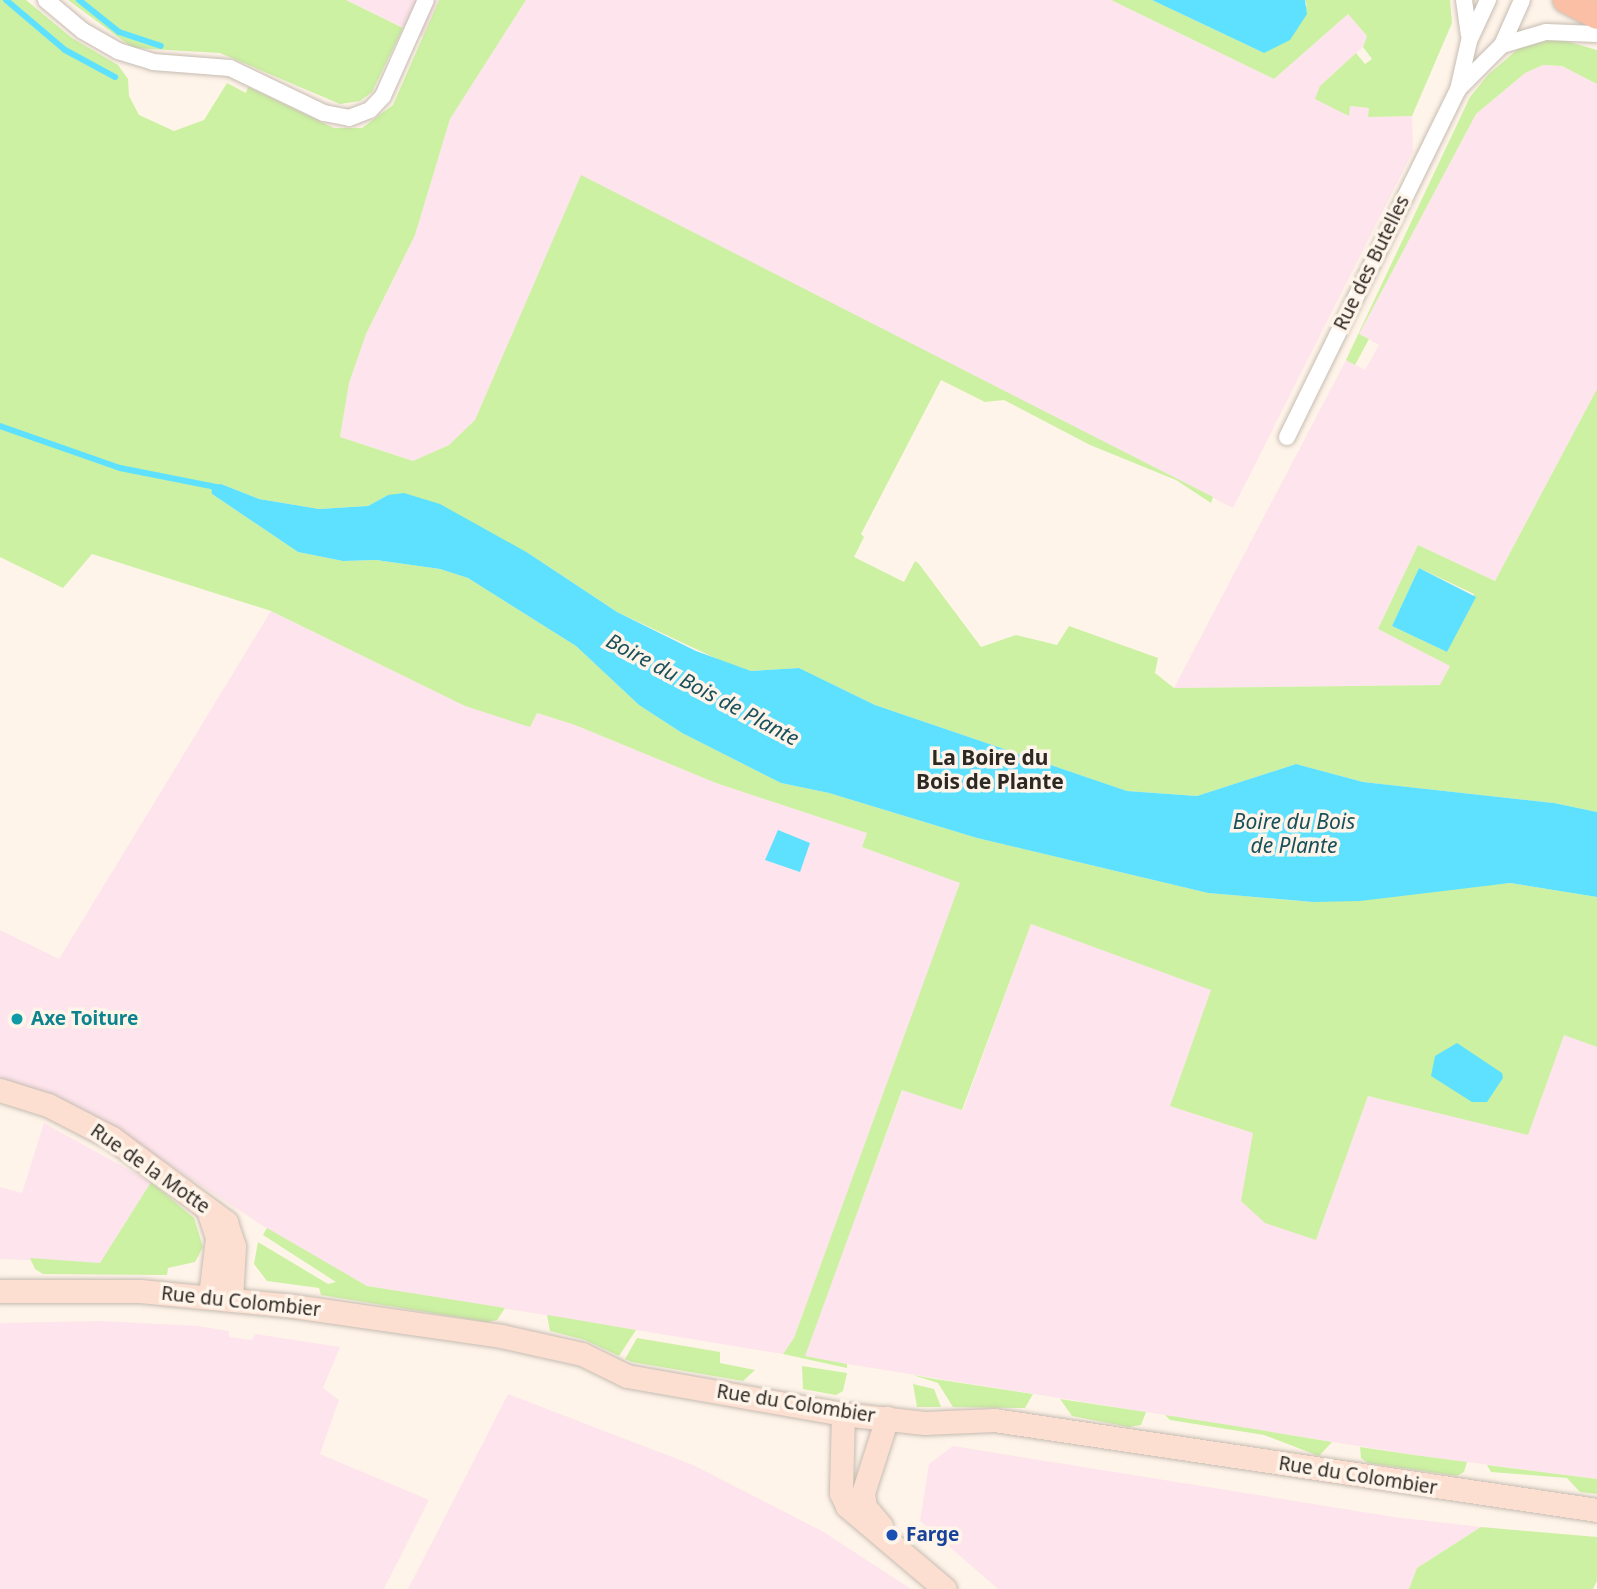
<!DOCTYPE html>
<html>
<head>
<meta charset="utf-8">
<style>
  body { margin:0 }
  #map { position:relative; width:1597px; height:1589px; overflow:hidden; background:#fff4e9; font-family:"Noto Sans",sans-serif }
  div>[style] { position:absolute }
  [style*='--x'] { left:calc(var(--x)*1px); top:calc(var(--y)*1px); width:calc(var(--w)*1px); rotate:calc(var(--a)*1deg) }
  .industrial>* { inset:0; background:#fee4ec }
  .green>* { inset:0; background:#ccf1a2 }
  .water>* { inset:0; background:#5ee1fe }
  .stream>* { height:6px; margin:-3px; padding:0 3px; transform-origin:3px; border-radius:3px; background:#5ee1fe }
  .roads { filter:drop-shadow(0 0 2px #c6bcb2) drop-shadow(0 0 2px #c6bcb2) }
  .street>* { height:16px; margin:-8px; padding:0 8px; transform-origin:8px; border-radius:8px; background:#fff }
  .secondary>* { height:23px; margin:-11.5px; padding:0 11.5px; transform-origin:11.5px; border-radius:11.5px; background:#fcdfd1 }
  .primary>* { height:26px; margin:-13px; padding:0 13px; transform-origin:13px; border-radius:13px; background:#fabfa4 }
  .dots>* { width:19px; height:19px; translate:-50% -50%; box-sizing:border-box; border:4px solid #fff4e9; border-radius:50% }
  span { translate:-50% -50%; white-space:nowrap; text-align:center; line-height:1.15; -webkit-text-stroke:7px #fff4e9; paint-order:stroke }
  .street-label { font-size:19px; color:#2c2824 }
  .culture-label { font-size:19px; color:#0d838f; font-weight:700 }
  .left { translate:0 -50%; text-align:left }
  .transit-label { font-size:19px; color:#164399; font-weight:700 }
  .water-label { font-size:21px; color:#18505c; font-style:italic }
  .neighbourhood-label { font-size:21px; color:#2c2824; font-weight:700 }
</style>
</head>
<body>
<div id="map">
  <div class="industrial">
    <i style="clip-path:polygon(346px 0,439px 0,423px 37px)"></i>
    <i style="clip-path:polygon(526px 0,1111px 0,1274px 79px,1348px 14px,1367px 36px,1363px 47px,1320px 86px,1349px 115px,1350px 106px,1369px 108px,1369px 117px,1412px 116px,1413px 151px,1233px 508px,581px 176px,475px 420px,449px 445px,413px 461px,340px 437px,349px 383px,366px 334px,415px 235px,450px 119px)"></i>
    <i style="clip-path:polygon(1543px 65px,1562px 66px,1597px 84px,1597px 389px,1495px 581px,1418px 545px,1378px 629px,1450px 666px,1441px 685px,1174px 688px,1346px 360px,1365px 370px,1379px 345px,1359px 334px,1476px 114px,1525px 73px)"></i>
    <i style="clip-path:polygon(271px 611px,465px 706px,530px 726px,536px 713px,575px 725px,716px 783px,867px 833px,862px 847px,961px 883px,794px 1338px,783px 1354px,367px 1286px,291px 1244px,96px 1117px,53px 1096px,0 1078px,0 930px,59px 959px)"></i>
    <i style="clip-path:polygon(1031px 924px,1212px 990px,1170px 1106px,1253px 1133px,1316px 1240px,1368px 1096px,1528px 1134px,1564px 1034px,1597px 1047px,1597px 1479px,1414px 1455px,804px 1357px,903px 1089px,963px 1110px)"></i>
    <i style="clip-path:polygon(44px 1123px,151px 1182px,100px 1263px,0 1259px,0 1187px,22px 1193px)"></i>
    <i style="clip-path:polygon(102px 1321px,198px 1326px,229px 1331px,229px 1337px,252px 1340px,255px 1334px,340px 1347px,323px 1388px,339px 1400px,320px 1454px,429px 1500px,384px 1589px,0 1589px,0 1323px)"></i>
    <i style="clip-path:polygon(508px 1394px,693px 1465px,822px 1531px,911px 1589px,408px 1589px)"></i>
    <i style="clip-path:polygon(953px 1446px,1394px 1517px,1481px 1527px,1417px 1568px,1409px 1589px,998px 1589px,920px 1521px,929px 1464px)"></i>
  </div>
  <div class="green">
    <i style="clip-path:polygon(evenodd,0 0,26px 0,72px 38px,118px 65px,128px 79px,129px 96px,139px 115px,174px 131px,204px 120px,227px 83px,246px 93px,248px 87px,334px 128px,362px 128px,393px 105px,439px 0,526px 0,450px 119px,415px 235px,366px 334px,349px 383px,340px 437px,413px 461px,449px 445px,475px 420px,581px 175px,1213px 497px,1211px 503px,1176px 480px,1090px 445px,1004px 400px,985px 402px,941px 380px,861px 534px,864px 537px,854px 557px,904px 582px,915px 561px,919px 564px,981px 647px,1016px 635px,1057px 645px,1069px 626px,1158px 658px,1155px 673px,1174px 688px,1440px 685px,1450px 666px,1378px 629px,1418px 545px,1495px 581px,1597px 389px,1597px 812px,1554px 803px,1363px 782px,1296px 764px,1197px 796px,1127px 791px,875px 705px,799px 668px,751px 671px,730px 665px,617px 612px,528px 553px,388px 495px,368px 506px,319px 509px,259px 499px,221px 484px,212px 494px,298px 552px,343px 561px,376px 560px,440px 569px,468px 578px,576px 646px,639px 705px,682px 733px,781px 783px,829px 793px,977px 838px,1208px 893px,1313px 902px,1510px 883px,1597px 897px,1597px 1047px,1564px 1035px,1528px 1135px,1368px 1096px,1316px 1240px,1265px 1223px,1241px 1201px,1253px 1133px,1170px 1106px,1211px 990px,1031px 924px,962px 1110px,902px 1090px,805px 1356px,847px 1364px,847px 1368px,783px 1354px,794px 1338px,960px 883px,862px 847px,867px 833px,716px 783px,575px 725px,537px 713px,530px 727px,465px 706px,271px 611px,92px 554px,63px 588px,0 557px,0 0,1419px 568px,1474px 594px,1447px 652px,1392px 626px,1419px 568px)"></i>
    <i style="clip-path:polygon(68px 0,346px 0,403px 28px,372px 92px,360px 101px,340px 104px,220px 53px,133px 48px)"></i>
    <i style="clip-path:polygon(1111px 0,1152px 0,1264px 53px,1307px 5px,1305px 0,1450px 0,1452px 23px,1412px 116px,1368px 117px,1369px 108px,1350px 106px,1349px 116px,1315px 99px,1320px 86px,1356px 53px,1365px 64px,1372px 59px,1363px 47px,1367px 36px,1348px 14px,1274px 79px)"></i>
    <i style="clip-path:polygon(1555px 38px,1597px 50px,1597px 84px,1562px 66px,1543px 65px,1525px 73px,1476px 114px,1359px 334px,1369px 339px,1355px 365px,1346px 360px,1470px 97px,1488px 75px,1518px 49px)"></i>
    <i style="clip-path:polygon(151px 1182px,194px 1218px,203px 1247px,195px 1262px,168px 1268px,167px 1275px,43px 1274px,35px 1269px,30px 1258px,100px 1263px)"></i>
    <i style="clip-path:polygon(267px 1228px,367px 1286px,505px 1308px,497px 1320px,487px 1322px,321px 1295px,319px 1288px,267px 1281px,254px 1264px,258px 1242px,328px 1284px,336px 1282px,263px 1235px)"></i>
    <i style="clip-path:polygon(547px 1315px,560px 1317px,636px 1330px,619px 1356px,585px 1340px,550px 1331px)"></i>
    <i style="clip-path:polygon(637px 1338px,720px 1352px,720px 1363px,755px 1370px,743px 1381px,632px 1362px,625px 1359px)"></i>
    <i style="clip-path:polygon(802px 1366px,847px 1373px,843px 1391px,836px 1395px,803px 1389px)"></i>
    <i style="clip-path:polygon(913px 1375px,935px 1379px,1033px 1394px,1025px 1408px,953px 1407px,938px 1383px)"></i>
    <i style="clip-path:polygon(913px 1384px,934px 1389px,941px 1407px,917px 1407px)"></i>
    <i style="clip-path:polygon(1060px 1399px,1146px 1412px,1141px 1425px,1129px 1427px,1072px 1416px)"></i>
    <i style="clip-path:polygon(1165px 1415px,1248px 1428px,1332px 1442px,1319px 1456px,1264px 1435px,1170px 1420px)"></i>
    <i style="clip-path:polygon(1360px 1447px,1414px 1455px,1467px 1462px,1464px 1472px,1457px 1476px,1368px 1463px,1361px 1458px)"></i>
    <i style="clip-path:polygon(1487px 1465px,1597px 1479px,1597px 1494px,1580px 1492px,1567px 1478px,1491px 1472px)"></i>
    <i style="clip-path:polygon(1481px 1527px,1597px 1537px,1597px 1581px,1593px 1589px,1409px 1589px,1417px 1568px)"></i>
  </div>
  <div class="water">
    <i style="clip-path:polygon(1152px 0,1305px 0,1307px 14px,1290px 40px,1264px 53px)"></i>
    <i style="clip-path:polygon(221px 484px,259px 499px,319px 509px,368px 506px,388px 495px,404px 493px,440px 504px,528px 553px,617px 612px,696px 651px,751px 671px,799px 668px,875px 705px,1127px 791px,1197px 796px,1296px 764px,1363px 782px,1554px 803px,1597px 812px,1597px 897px,1510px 883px,1360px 901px,1313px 902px,1208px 893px,977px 838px,829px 793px,781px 783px,682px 733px,639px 705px,576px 646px,468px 578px,440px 569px,376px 560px,343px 561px,298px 552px,212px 494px,211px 485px)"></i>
    <i style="clip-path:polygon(1419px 568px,1476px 597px,1447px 652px,1392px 626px)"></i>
    <i style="clip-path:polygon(778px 830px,810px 843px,800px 872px,765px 860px)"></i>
    <i style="clip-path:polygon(1457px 1043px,1502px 1073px,1503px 1078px,1487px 1102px,1472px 1102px,1431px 1076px,1435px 1056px)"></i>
  </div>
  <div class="stream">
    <i style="--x:6;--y:0;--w:77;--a:40.3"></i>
    <i style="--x:65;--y:50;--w:57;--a:28.4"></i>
    <i style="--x:79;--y:0;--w:51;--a:38.7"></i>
    <i style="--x:119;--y:32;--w:44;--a:18.4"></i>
    <i style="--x:0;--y:426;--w:127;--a:19.3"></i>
    <i style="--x:120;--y:468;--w:98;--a:11.2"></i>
  </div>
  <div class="roads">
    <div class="street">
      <i style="--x:46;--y:0;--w:48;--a:40"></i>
      <i style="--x:83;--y:31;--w:40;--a:29.7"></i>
      <i style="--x:118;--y:51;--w:37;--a:17"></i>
      <i style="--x:153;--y:62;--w:77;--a:4.5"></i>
      <i style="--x:230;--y:68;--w:104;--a:25.6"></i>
      <i style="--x:324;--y:113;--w:25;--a:11"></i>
      <i style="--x:349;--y:118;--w:22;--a:-21"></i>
      <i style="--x:370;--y:110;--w:19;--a:-47"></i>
      <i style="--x:383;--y:96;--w:105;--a:-65.9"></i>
      <i style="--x:1464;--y:0;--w:35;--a:82"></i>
      <i style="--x:1502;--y:45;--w:46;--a:-16.5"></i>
      <i style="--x:1546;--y:32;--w:51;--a:2.2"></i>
      <i style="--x:1459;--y:88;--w:61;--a:-45"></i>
      <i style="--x:1502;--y:45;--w:49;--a:-66"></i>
      <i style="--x:1287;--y:437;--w:387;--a:-63.8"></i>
      <i style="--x:1458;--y:90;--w:50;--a:-77.3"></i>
      <i style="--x:1469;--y:41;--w:45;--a:-65.1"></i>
    </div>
    <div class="secondary">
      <i style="--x:0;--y:1090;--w:50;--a:17.4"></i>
      <i style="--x:48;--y:1105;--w:72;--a:27.3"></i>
      <i style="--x:112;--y:1138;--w:142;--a:36.4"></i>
      <i style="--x:226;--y:1222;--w:25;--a:72"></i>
      <i style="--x:234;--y:1246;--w:53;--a:93.2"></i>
      <i style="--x:209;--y:1213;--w:26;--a:72"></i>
      <i style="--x:217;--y:1238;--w:58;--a:96.9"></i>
      <i style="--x:0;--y:1291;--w:140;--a:0"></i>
      <i style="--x:140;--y:1291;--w:154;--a:5.6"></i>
      <i style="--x:293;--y:1306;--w:210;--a:8.2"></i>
      <i style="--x:501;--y:1336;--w:83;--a:12.5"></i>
      <i style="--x:582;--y:1354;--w:50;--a:26.1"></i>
      <i style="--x:627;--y:1376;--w:219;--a:10"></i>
      <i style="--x:843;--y:1414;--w:82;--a:6.3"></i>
      <i style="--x:925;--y:1423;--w:69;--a:-2.5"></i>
      <i style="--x:994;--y:1420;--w:610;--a:8.49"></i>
      <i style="--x:843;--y:1414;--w:79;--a:91.5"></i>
      <i style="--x:841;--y:1493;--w:14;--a:65"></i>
      <i style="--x:847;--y:1506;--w:128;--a:40.3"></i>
      <i style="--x:881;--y:1526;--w:25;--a:-130"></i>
      <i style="--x:865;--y:1507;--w:14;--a:-98"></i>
      <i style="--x:863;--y:1493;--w:79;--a:-72.3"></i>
    </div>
    <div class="primary">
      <i style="--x:1566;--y:0;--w:35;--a:27"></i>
    </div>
  </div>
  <div class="dots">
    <i style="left:17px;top:1019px;background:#0f9aa8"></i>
    <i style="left:892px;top:1535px;background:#1a4fb4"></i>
  </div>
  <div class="street-label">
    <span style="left:1372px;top:263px;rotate:-64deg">Rue des Butelles</span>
    <span style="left:150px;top:1169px;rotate:35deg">Rue de la Motte</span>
    <span style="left:241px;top:1302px;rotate:6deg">Rue du Colombier</span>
    <span style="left:796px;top:1404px;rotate:9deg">Rue du Colombier</span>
    <span style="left:1358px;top:1476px;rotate:9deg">Rue du Colombier</span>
  </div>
  <div class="culture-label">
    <span class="left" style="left:31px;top:1019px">Axe Toiture</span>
  </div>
  <div class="transit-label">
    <span class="left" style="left:906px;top:1535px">Farge</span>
  </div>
  <div class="water-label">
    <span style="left:703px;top:689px;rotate:28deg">Boire du Bois de Plante</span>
    <span style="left:1294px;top:833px">Boire du Bois<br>de Plante</span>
  </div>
  <div class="neighbourhood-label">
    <span style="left:990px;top:769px">La Boire du<br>Bois de Plante</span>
  </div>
</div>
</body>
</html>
